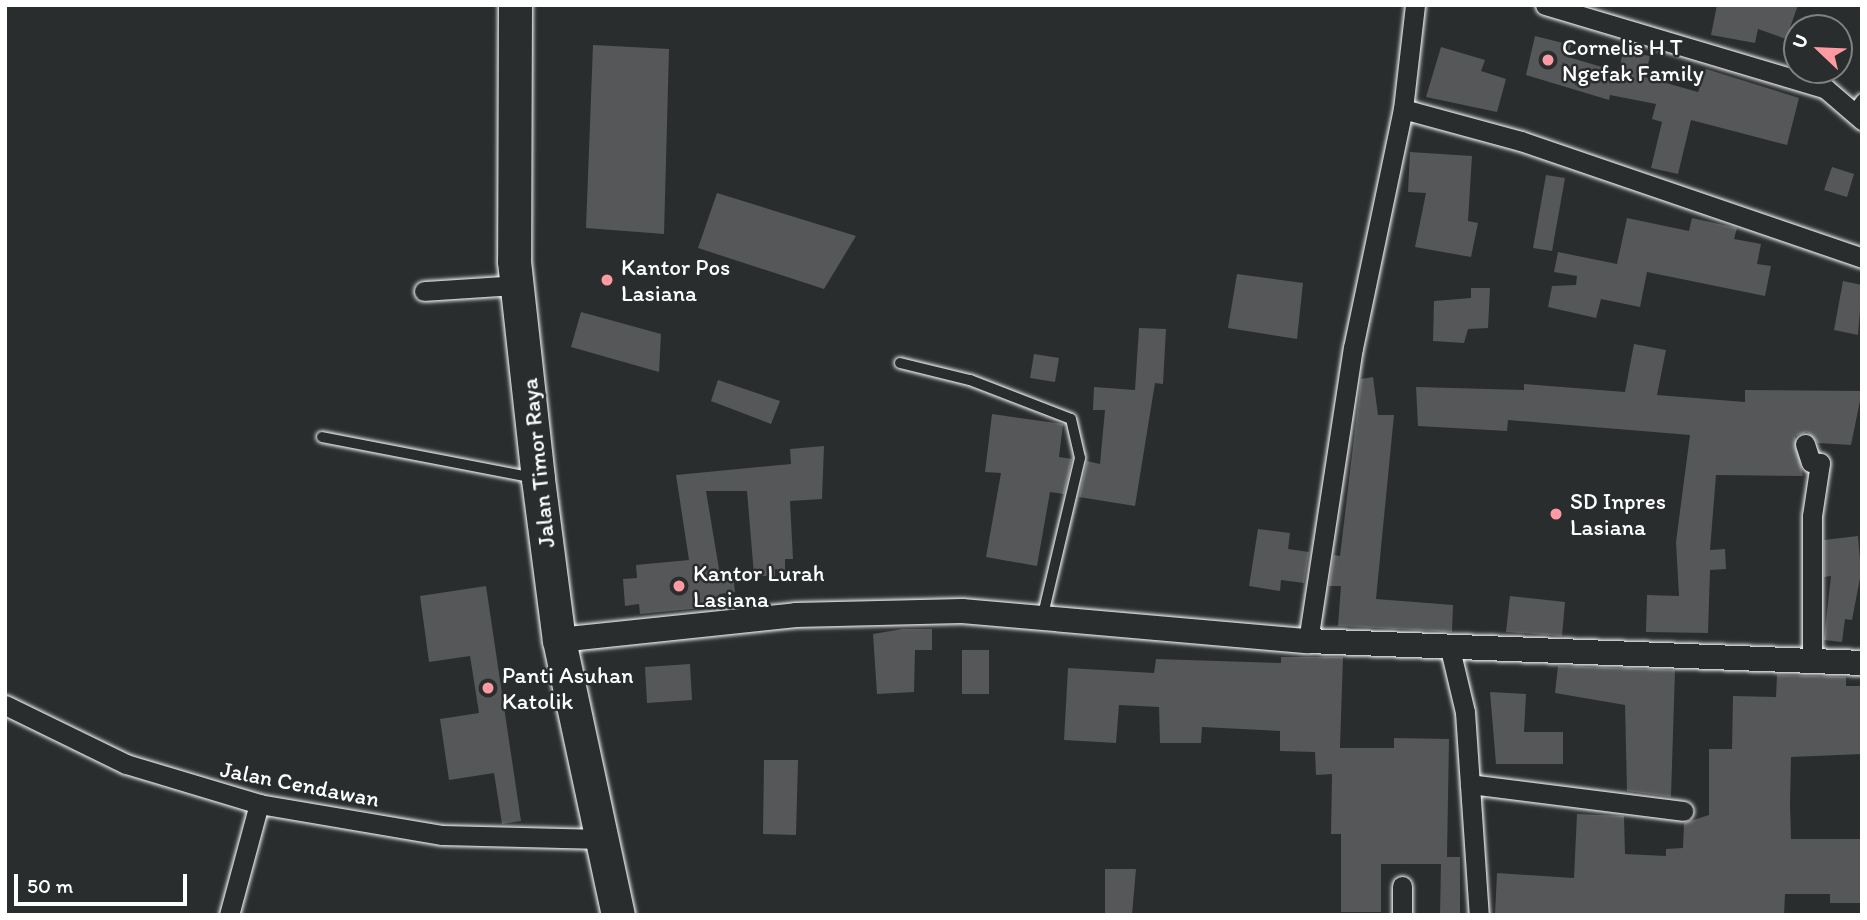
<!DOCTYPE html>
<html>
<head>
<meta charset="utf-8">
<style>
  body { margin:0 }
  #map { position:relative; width:1867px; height:920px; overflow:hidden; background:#2a2d2e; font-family:Itim,sans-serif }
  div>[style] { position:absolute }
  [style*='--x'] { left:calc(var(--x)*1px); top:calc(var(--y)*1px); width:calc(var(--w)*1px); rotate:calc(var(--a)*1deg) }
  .building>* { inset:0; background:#555758 }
  .roads { filter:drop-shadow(0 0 2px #fff) drop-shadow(0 0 2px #fff) }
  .service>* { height:10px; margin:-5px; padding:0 5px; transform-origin:5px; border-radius:5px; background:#2a2d2e }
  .minor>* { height:19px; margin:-9.5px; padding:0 9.5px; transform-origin:9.5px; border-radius:9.5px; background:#2a2d2e }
  .tertiary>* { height:24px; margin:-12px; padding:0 12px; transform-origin:12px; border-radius:12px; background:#2a2d2e }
  .trunk>* { height:33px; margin:-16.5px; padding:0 16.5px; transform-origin:16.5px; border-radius:16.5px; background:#2a2d2e }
  .dots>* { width:19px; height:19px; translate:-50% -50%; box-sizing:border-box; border:4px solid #2a2d2e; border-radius:50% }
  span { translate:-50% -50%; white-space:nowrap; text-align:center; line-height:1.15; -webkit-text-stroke:5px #2a2d2e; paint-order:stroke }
  .poi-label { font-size:23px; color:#fff }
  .left { translate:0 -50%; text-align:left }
  .street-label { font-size:23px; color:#fff }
  .frame { position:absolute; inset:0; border:7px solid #fff; pointer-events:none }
  .north { position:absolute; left:1783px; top:14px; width:70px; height:70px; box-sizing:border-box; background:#2a2d2e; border:2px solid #7f8182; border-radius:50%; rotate:293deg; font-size:19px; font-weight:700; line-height:28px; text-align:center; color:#fff }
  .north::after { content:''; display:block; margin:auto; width:24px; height:32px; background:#ff9aa2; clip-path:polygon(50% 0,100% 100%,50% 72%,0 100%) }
  .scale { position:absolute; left:14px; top:874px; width:173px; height:32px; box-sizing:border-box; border:4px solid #fff; border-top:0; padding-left:9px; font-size:21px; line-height:24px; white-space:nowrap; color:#fff; -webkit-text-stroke:5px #2a2d2e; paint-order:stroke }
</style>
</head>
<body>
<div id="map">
  <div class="building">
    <i style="clip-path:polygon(1717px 5px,1798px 5px,1786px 39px,1758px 29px,1755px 43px,1711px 35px)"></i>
    <i style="clip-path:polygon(1535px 36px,1571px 45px,1568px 57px,1619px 72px,1623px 51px,1650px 56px,1645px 77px,1698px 92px,1706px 69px,1799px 98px,1787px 145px,1691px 120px,1678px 174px,1651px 168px,1662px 122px,1652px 119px,1656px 104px,1610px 95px,1609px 100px,1526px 75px)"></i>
    <i style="clip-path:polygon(593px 45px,669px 49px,664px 234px,586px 228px)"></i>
    <i style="clip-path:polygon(1441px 47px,1485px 60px,1481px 71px,1506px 79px,1497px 112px,1426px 97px)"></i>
    <i style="clip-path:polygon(1410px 152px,1472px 156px,1468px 221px,1478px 223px,1471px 257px,1415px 247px,1426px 193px,1408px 192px)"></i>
    <i style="clip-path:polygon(1832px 167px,1854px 174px,1847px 197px,1824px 190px)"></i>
    <i style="clip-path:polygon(1546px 175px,1565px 178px,1552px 251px,1533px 248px)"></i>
    <i style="clip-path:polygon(717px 193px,856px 236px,824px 289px,698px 248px)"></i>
    <i style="clip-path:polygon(1627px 218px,1689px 231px,1692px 218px,1737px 228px,1734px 239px,1761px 244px,1757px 264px,1771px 266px,1765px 296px,1647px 272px,1640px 307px,1601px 299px,1596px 318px,1548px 307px,1552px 286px,1576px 285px,1577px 276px,1554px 272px,1558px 252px,1617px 264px)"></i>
    <i style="clip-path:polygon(1237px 274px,1303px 283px,1297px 339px,1228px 328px)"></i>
    <i style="clip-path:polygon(1843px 281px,1862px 285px,1858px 335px,1834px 330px)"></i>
    <i style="clip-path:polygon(1471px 288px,1490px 288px,1488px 328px,1468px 329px,1464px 343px,1433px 341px,1434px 301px,1471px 298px)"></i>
    <i style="clip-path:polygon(581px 312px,661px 334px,659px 372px,571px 347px)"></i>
    <i style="clip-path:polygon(1139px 328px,1166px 329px,1163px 384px,1155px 383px,1135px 506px,1079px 497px,1087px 461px,1100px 464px,1105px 410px,1093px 410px,1094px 387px,1135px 390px)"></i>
    <i style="clip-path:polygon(1634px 344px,1666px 350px,1657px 395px,1745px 402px,1745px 390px,1862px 391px,1851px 445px,1818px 443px,1807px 432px,1795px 436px,1803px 476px,1716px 475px,1710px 550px,1725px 549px,1726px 569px,1710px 570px,1708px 633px,1646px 632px,1647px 595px,1679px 596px,1676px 542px,1690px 435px,1508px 420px,1507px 431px,1418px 426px,1416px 387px,1524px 390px,1524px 384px,1625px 392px)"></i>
    <i style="clip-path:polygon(1034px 354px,1059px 358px,1055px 382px,1030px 378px)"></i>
    <i style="clip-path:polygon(1373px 377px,1378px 415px,1394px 415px,1376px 599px,1453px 605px,1452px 632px,1338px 626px,1341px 586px,1329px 586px,1334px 555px,1340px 556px,1361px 379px)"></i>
    <i style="clip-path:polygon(718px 380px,780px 401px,771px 424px,711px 401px)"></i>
    <i style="clip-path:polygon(992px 414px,1063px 424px,1059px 457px,1072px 459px,1064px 494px,1050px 492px,1037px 566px,986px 557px,1001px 473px,985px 472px)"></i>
    <i style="clip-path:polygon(824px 446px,822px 499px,790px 501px,793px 559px,785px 559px,785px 570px,775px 569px,775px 577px,754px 575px,747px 491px,706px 491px,720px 575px,733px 574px,735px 592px,719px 594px,721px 606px,640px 614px,639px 604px,625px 606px,623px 579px,637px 578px,636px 565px,689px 560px,676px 475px,791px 464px,790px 449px)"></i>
    <i style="clip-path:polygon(1258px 529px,1290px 533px,1288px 549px,1309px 552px,1304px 583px,1281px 580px,1280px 591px,1249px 586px)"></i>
    <i style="clip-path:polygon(1858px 536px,1861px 573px,1852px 620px,1845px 619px,1842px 642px,1824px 640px,1831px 576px,1824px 577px,1824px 540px)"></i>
    <i style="clip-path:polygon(486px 586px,521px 821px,502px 824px,494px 773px,449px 780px,440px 719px,479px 713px,470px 656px,429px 662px,420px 596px)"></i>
    <i style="clip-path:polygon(1510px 596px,1565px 602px,1562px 636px,1506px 632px)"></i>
    <i style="clip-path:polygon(903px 629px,932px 629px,932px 650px,915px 650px,914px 692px,877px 694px,873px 634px)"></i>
    <i style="clip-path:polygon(962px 650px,989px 650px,989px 694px,962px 694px)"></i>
    <i style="clip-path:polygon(1281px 657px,1343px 657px,1340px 748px,1394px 748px,1394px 738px,1449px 739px,1447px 857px,1460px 857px,1460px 915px,1440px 915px,1441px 864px,1381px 864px,1381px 912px,1341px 912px,1341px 834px,1331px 834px,1332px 774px,1316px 775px,1315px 752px,1280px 751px,1280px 731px,1202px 727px,1201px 743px,1160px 743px,1159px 707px,1119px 705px,1116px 743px,1064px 740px,1068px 668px,1154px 673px,1156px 659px,1281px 663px)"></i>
    <i style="clip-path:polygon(690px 664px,692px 700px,647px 703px,645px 667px)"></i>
    <i style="clip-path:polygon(1558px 666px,1675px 670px,1671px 797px,1627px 791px,1625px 705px,1555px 693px)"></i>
    <i style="clip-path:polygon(1777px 675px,1846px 677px,1846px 686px,1862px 686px,1862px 754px,1791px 757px,1790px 803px,1791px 839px,1862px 839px,1862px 903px,1830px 903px,1830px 894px,1785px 894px,1784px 915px,1495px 915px,1497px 873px,1574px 878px,1577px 814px,1624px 816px,1625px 854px,1666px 856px,1666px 849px,1683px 848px,1684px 823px,1709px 815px,1709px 749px,1732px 749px,1733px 696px,1776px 697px)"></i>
    <i style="clip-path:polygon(1490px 692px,1526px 694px,1524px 732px,1563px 732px,1563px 764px,1496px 764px)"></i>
    <i style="clip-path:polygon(764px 760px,798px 760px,796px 835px,763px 834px)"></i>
    <i style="clip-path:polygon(1105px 869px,1136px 869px,1132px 915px,1105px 915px)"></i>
  </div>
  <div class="roads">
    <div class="service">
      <i style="--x:1855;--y:108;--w:11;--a:-52"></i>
      <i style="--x:900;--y:363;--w:72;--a:13.7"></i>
      <i style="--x:970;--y:380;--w:108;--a:21.1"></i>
      <i style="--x:1071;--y:419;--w:40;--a:77"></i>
      <i style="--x:1080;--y:458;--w:161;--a:103.3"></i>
      <i style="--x:322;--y:437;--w:216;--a:10.9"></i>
    </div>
    <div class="minor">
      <i style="--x:1545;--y:5;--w:293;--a:16.6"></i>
      <i style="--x:1826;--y:89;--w:48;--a:40.7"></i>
      <i style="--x:1403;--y:109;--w:122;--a:15.2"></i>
      <i style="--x:1521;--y:141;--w:361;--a:18.9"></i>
      <i style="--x:424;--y:291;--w:93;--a:-3.7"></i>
      <i style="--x:1805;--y:444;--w:19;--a:72"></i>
      <i style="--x:1811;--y:462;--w:9;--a:6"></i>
      <i style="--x:1820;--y:463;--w:54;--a:98.6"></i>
      <i style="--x:1812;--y:516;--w:145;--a:90"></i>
      <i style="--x:1308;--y:641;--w:296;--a:-81.3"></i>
      <i style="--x:1353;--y:348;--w:244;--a:-78.2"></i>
      <i style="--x:1403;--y:109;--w:105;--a:-83.4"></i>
      <i style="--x:1450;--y:649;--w:65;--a:76.6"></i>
      <i style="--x:1465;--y:712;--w:203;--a:86.1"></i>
      <i style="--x:5;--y:705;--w:135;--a:26"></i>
      <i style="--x:126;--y:764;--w:139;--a:16.7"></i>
      <i style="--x:259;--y:804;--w:186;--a:9.6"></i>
      <i style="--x:442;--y:835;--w:160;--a:1.4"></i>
      <i style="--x:1470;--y:784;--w:215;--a:7.2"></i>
      <i style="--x:1402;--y:886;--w:29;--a:90"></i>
      <i style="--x:229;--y:915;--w:115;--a:-74.9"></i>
    </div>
    <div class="tertiary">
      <i style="--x:559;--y:640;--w:238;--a:-6"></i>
      <i style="--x:796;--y:615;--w:166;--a:-1.4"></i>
      <i style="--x:962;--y:611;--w:347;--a:5"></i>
      <i style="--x:1308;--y:641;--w:554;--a:2.27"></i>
    </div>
    <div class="trunk">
      <i style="--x:515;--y:5;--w:256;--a:90.2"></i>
      <i style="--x:514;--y:261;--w:219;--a:83.7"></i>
      <i style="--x:538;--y:479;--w:162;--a:82.6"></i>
      <i style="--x:559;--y:640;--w:281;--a:77.9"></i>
    </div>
  </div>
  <div class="dots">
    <i style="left:1548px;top:60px;background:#ff9aa2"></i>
    <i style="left:607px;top:280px;background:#ff9aa2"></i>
    <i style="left:1556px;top:514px;background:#ff9aa2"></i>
    <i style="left:679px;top:586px;background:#ff9aa2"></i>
    <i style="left:488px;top:688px;background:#ff9aa2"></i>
  </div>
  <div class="poi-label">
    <span class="left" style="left:1562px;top:60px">Cornelis H T<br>Ngefak Family</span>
    <span class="left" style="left:621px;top:280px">Kantor Pos<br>Lasiana</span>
    <span class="left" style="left:1570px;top:514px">SD Inpres<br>Lasiana</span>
    <span class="left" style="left:693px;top:586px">Kantor Lurah<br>Lasiana</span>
    <span class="left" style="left:502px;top:688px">Panti Asuhan<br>Katolik</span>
  </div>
  <div class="street-label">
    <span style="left:538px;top:463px;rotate:-96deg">Jalan Timor Raya</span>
    <span style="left:300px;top:784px;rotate:11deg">Jalan Cendawan</span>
  </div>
  <div class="frame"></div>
  <div class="north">U</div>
  <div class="scale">50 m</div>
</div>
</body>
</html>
